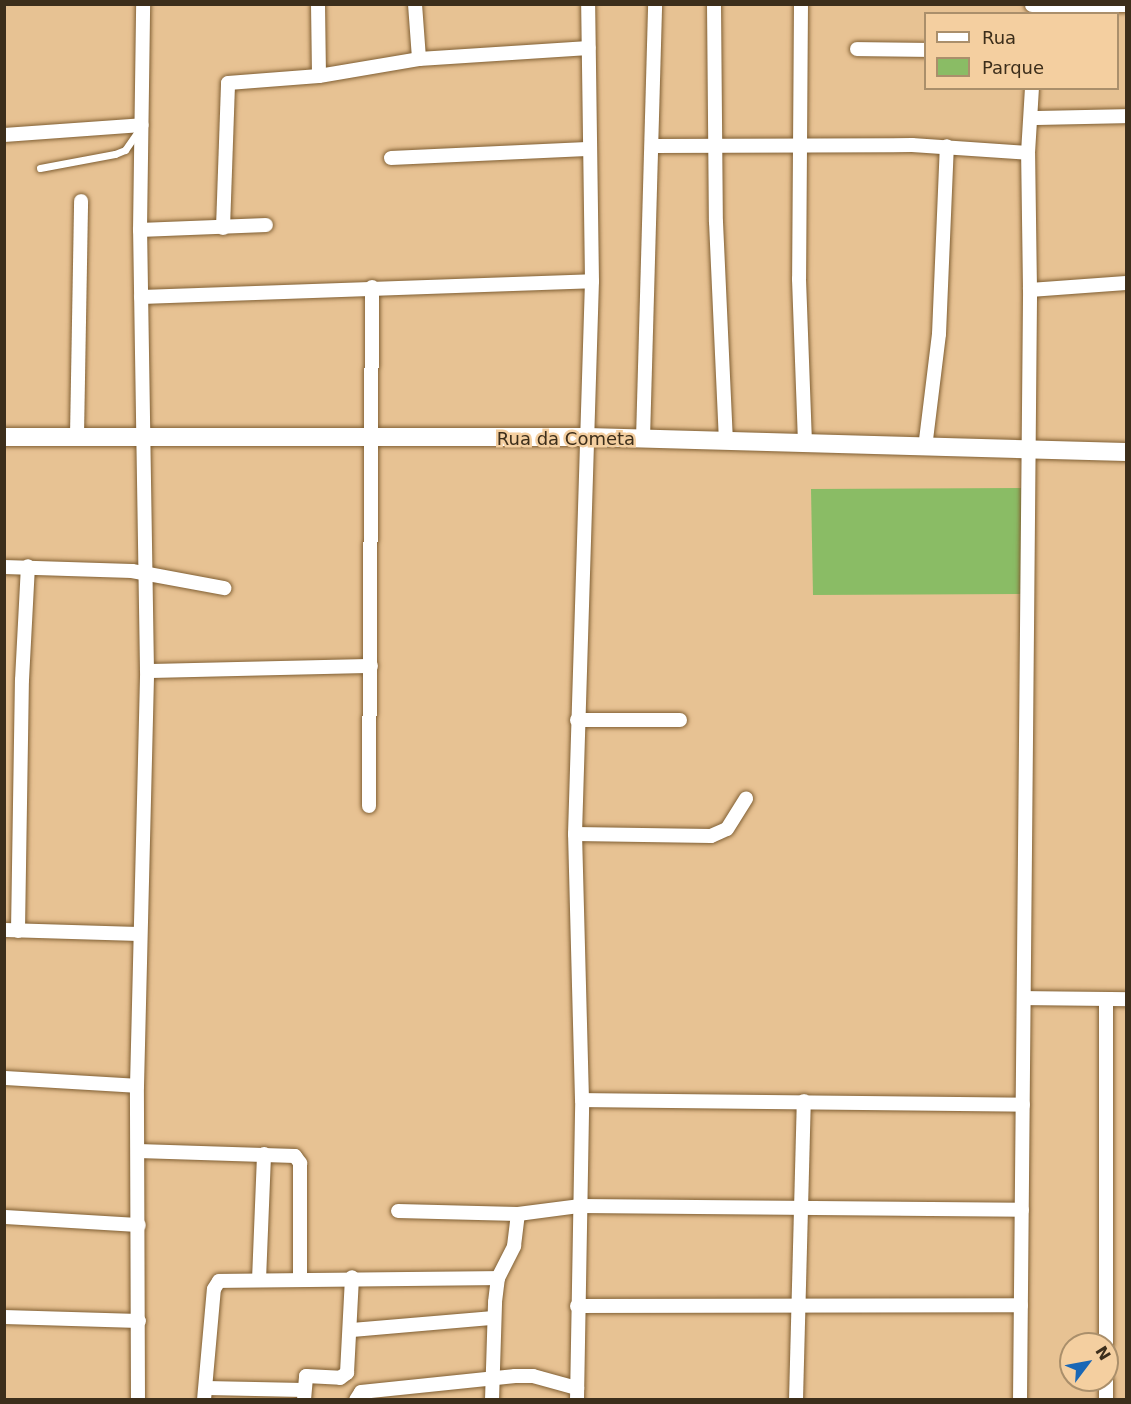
<!DOCTYPE html>
<html>
<head>
<meta charset="utf-8">
<style>
  body { margin:0 }
  #map { position:relative; width:1131px; height:1404px; overflow:hidden; background:#e7c293; font-family:"DejaVu Sans",sans-serif }
  div>[style] { position:absolute }
  [style*='--x'] { left:calc(var(--x)*1px); top:calc(var(--y)*1px); width:calc(var(--w)*1px); rotate:calc(var(--a)*1deg) }
  .green>* { inset:0; background:#8abc65 }
  .roads { filter:drop-shadow(0 0 2px #805f33) drop-shadow(0 0 2px #805f33) }
  .service>* { height:7px; margin:-3.5px; padding:0 3.5px; transform-origin:3.5px; border-radius:3.5px; background:#fff }
  .minor>* { height:14px; margin:-7px; padding:0 7px; transform-origin:7px; border-radius:7px; background:#fff }
  .tertiary>* { height:18px; margin:-9px; padding:0 9px; transform-origin:9px; border-radius:9px; background:#fff }
  span { translate:-50% -50%; white-space:nowrap; text-align:center; line-height:1.15; -webkit-text-stroke:5px #f4cfa0; paint-order:stroke }
  .street-label { font-size:18px; color:#3c2e1b }
  .frame { position:absolute; inset:0; border:6px solid #3c2e1b; pointer-events:none }
  .legend { position:absolute; left:924px; top:12px; width:195px; height:78px; box-sizing:border-box; background:#f4cfa0; border:2px solid #aa8f6b; margin:0; padding:8px 10px; list-style:none; font-size:18px; color:#3c2e1b }
  .legend li { display:flex; align-items:center; gap:12px; height:30px }
  .legend b { width:30px; border:2px solid #aa8f6b }
  .north { position:absolute; left:1059px; top:1332px; width:60px; height:60px; box-sizing:border-box; background:#f4cfa0; border:2px solid #aa8f6b; border-radius:50%; rotate:58deg; font-size:16px; font-weight:700; line-height:24px; text-align:center; color:#3c2e1b }
  .north::after { content:''; display:block; margin:auto; width:21px; height:27px; background:#1967b6; clip-path:polygon(50% 0,100% 100%,50% 72%,0 100%) }
</style>
</head>
<body>
<div id="map">
  <div class="green">
    <i style="clip-path:polygon(1021px 488px,1022px 594px,813px 595px,811px 489px)"></i>
  </div>
  <div class="roads">
    <div class="service">
      <i style="--x:40;--y:168;--w:76;--a:-10.6"></i>
      <i style="--x:115;--y:154;--w:11;--a:-22"></i>
      <i style="--x:125;--y:150;--w:24;--a:-55"></i>
    </div>
    <div class="minor">
      <i style="--x:318;--y:4;--w:72;--a:89.2"></i>
      <i style="--x:415;--y:4;--w:55;--a:85.8"></i>
      <i style="--x:714;--y:4;--w:218;--a:89.5"></i>
      <i style="--x:716;--y:222;--w:219;--a:87.4"></i>
      <i style="--x:801;--y:4;--w:275;--a:90.4"></i>
      <i style="--x:799;--y:279;--w:164;--a:87.9"></i>
      <i style="--x:1032;--y:5;--w:94;--a:0"></i>
      <i style="--x:857;--y:49;--w:69;--a:0.8"></i>
      <i style="--x:1032;--y:118;--w:94;--a:-1.2"></i>
      <i style="--x:4;--y:135;--w:138;--a:-4.1"></i>
      <i style="--x:653;--y:146;--w:259;--a:-0.2"></i>
      <i style="--x:912;--y:145;--w:116;--a:3.9"></i>
      <i style="--x:391;--y:158;--w:196;--a:-2.6"></i>
      <i style="--x:223;--y:228;--w:145;--a:-88"></i>
      <i style="--x:228;--y:83;--w:91;--a:-4.4"></i>
      <i style="--x:319;--y:76;--w:101;--a:-9.6"></i>
      <i style="--x:419;--y:59;--w:170;--a:-3.7"></i>
      <i style="--x:140;--y:230;--w:126;--a:-2.3"></i>
      <i style="--x:1030;--y:290;--w:96;--a:-4.2"></i>
      <i style="--x:141;--y:297;--w:451;--a:-2"></i>
      <i style="--x:77;--y:436;--w:235;--a:-89"></i>
      <i style="--x:643;--y:439;--w:435;--a:-88.4"></i>
      <i style="--x:925;--y:448;--w:115;--a:-83"></i>
      <i style="--x:939;--y:334;--w:188;--a:-87.6"></i>
      <i style="--x:4;--y:567;--w:128;--a:1.8"></i>
      <i style="--x:132;--y:571;--w:94;--a:10.5"></i>
      <i style="--x:147;--y:671;--w:224;--a:-1.3"></i>
      <i style="--x:577;--y:720;--w:103;--a:0"></i>
      <i style="--x:369;--y:806;--w:519;--a:-89.67"></i>
      <i style="--x:575;--y:834;--w:136;--a:0.8"></i>
      <i style="--x:711;--y:836;--w:17;--a:-24"></i>
      <i style="--x:727;--y:829;--w:36;--a:-58"></i>
      <i style="--x:4;--y:930;--w:136;--a:1.7"></i>
      <i style="--x:18;--y:931;--w:251;--a:-89.1"></i>
      <i style="--x:22;--y:680;--w:114;--a:-87"></i>
      <i style="--x:1024;--y:998;--w:102;--a:0.6"></i>
      <i style="--x:4;--y:1078;--w:133;--a:3.4"></i>
      <i style="--x:582;--y:1100;--w:441;--a:0.6"></i>
      <i style="--x:138;--y:1151;--w:157;--a:1.8"></i>
      <i style="--x:295;--y:1156;--w:9;--a:54"></i>
      <i style="--x:300;--y:1163;--w:115;--a:90"></i>
      <i style="--x:398;--y:1211;--w:120;--a:1.4"></i>
      <i style="--x:518;--y:1214;--w:63;--a:-7.4"></i>
      <i style="--x:580;--y:1206;--w:442;--a:0.5"></i>
      <i style="--x:4;--y:1217;--w:135;--a:3.4"></i>
      <i style="--x:259;--y:1280;--w:126;--a:-87.7"></i>
      <i style="--x:577;--y:1306;--w:444;--a:-0.1"></i>
      <i style="--x:4;--y:1317;--w:135;--a:1.7"></i>
      <i style="--x:352;--y:1330;--w:142;--a:-4.9"></i>
      <i style="--x:1106;--y:1344;--w:344;--a:-90"></i>
      <i style="--x:206;--y:1388;--w:98;--a:1.2"></i>
      <i style="--x:138;--y:1400;--w:314;--a:-90.2"></i>
      <i style="--x:137;--y:1086;--w:415;--a:-88.6"></i>
      <i style="--x:147;--y:671;--w:441;--a:-90.9"></i>
      <i style="--x:140;--y:230;--w:226;--a:-89.2"></i>
      <i style="--x:204;--y:1400;--w:111;--a:-84.9"></i>
      <i style="--x:214;--y:1289;--w:9;--a:-58"></i>
      <i style="--x:219;--y:1281;--w:279;--a:-0.6"></i>
      <i style="--x:304;--y:1400;--w:24;--a:-85"></i>
      <i style="--x:306;--y:1376;--w:34;--a:3"></i>
      <i style="--x:340;--y:1378;--w:9;--a:-36"></i>
      <i style="--x:347;--y:1373;--w:96;--a:-87"></i>
      <i style="--x:356;--y:1400;--w:9;--a:-58"></i>
      <i style="--x:361;--y:1392;--w:155;--a:-5.9"></i>
      <i style="--x:515;--y:1376;--w:18;--a:0"></i>
      <i style="--x:533;--y:1376;--w:46;--a:15.3"></i>
      <i style="--x:492;--y:1400;--w:98;--a:-88.2"></i>
      <i style="--x:495;--y:1302;--w:24;--a:-83"></i>
      <i style="--x:498;--y:1278;--w:36;--a:-63"></i>
      <i style="--x:514;--y:1246;--w:32;--a:-83"></i>
      <i style="--x:577;--y:1400;--w:300;--a:-89"></i>
      <i style="--x:582;--y:1100;--w:266;--a:-91.5"></i>
      <i style="--x:575;--y:834;--w:553;--a:-88.24"></i>
      <i style="--x:592;--y:281;--w:277;--a:-90.8"></i>
      <i style="--x:796;--y:1400;--w:299;--a:-88.5"></i>
      <i style="--x:1020;--y:1400;--w:1110;--a:-89.48"></i>
      <i style="--x:1030;--y:290;--w:137;--a:-90.8"></i>
      <i style="--x:1028;--y:153;--w:65;--a:-86.5"></i>
      <i style="--x:1106;--y:1400;--w:20;--a:-90"></i>
    </div>
    <div class="tertiary">
      <i style="--x:4;--y:437;--w:584;--a:0"></i>
      <i style="--x:588;--y:437;--w:538;--a:1.6"></i>
    </div>
  </div>
  <div class="street-label">
    <span style="left:566px;top:439px">Rua da Cometa</span>
  </div>
  <div class="frame"></div>
  <ul class="legend">
  <li><b style="height:8px;background:#fff"></b>Rua</li>
  <li><b style="height:16px;background:#8abc65"></b>Parque</li>
  </ul>
  <div class="north">N</div>
</div>
</body>
</html>
